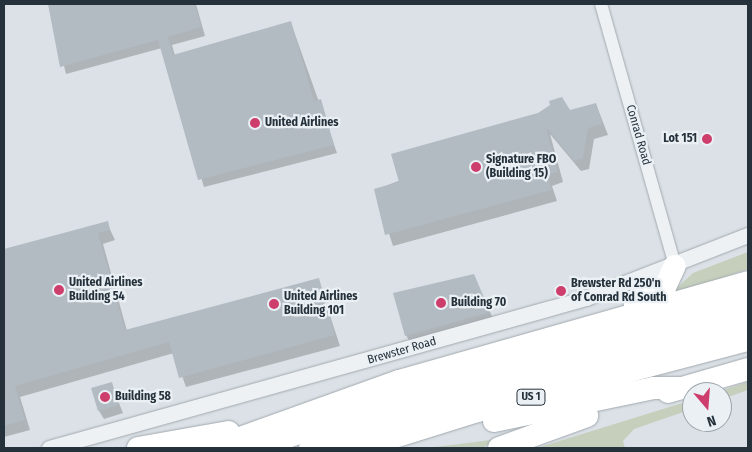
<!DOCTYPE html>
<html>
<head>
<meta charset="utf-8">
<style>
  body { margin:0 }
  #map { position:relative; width:752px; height:452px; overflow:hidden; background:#dbe1e6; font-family:"Fira Sans Condensed",sans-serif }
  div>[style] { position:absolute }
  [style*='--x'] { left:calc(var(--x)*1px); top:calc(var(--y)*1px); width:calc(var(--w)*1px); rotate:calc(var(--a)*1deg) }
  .green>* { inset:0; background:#c5cfbc }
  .shadow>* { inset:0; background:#0003 }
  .building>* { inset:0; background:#b2bbc2 }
  .roads { filter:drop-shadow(0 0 1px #a1a9af) drop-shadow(0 0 1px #a1a9af) }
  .minor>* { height:12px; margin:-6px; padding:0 6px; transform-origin:6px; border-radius:6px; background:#eef1f4 }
  .tertiary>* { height:15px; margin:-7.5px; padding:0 7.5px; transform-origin:7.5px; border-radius:7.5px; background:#eef1f4 }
  .motorway>* { height:22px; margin:-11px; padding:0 11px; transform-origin:11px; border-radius:11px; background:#fff }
  .dots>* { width:14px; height:14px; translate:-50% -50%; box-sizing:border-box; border:2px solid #eaf0f4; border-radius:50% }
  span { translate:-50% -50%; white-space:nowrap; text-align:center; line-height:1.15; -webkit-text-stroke:4.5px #eaf0f4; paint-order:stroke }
  .shield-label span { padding:1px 4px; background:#eaf0f4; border:1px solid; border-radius:4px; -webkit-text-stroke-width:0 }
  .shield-label { font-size:11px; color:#25313b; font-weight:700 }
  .poi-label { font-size:12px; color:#25313b; font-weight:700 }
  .left { translate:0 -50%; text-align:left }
  .right { translate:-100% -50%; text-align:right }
  .street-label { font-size:12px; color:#25313b }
  .frame { position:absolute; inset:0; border:5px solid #25313b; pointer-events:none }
  .north { position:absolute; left:682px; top:382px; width:50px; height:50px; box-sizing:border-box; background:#eaf0f4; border:1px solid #9ba4aa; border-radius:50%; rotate:162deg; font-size:14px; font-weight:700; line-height:20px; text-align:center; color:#25313b }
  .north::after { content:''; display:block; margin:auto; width:18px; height:22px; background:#cd3e6d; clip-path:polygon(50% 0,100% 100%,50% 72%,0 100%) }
</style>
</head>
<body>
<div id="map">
  <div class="green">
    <i style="clip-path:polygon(748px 252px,748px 269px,668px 296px,693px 273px)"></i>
    <i style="clip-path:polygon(748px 382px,748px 390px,722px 399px,722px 392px,717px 392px)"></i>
    <i style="clip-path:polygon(692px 400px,692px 409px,634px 429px,623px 441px,625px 448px,537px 448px)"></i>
    <i style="clip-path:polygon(499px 439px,482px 448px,426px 448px,427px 448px)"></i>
  </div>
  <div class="shadow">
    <i style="clip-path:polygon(49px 4px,196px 4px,205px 36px,172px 45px,175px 56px,291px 23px,337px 153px,204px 187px,162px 48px,66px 74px)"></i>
    <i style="clip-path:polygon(596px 104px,608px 135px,594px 139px,589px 169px,581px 171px,550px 134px,563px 182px,552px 186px,557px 201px,393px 246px,375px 190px)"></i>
    <i style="clip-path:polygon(107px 223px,115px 240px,103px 244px,127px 331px,318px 279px,340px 346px,186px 387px,174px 353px,20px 397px,30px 430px,4px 437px,4px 251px)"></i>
    <i style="clip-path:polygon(482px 294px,495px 323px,412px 346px,406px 335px)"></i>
    <i style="clip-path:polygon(111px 383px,123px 413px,104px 419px,99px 411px)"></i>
  </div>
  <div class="building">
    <i style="clip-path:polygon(48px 4px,195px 4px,201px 27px,168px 37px,173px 55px,291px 21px,314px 101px,321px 99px,334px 145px,198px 180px,158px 40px,60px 67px)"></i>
    <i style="clip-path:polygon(562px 97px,570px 110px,596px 103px,602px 124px,588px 128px,583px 158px,574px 161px,546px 127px,558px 172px,547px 175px,552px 190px,385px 235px,374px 189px,399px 182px,391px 154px,538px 113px,550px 105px,549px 101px)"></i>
    <i style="clip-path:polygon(108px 221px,110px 230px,98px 233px,125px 330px,319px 278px,335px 335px,179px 378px,169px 342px,15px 386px,25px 420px,4px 426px,4px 249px)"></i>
    <i style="clip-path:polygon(474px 274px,490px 312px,405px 336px,393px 293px)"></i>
    <i style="clip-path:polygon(112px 382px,119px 405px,98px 411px,91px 388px)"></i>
  </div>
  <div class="roads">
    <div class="minor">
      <i style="--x:601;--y:4;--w:272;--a:74.2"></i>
    </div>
    <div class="tertiary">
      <i style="--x:49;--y:448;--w:558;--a:-15.61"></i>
      <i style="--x:586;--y:298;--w:174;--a:-21.3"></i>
    </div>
    <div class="motorway">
      <i style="--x:634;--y:301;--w:34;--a:-24"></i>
      <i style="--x:665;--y:287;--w:23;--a:-65"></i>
      <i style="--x:668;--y:392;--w:83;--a:-16"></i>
      <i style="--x:494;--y:421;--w:162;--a:-11.7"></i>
      <i style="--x:653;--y:388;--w:30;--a:0"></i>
      <i style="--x:138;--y:448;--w:92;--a:-10"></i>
      <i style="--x:212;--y:448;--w:199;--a:-19.7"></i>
      <i style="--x:399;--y:381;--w:363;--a:-15.8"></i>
      <i style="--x:256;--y:448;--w:148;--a:-19.3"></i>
      <i style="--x:396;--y:399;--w:366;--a:-15.7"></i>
      <i style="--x:310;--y:448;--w:150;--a:-17.8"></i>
      <i style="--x:453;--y:402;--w:306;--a:-15.7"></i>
      <i style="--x:359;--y:448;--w:124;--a:-17.4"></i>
      <i style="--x:477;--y:411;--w:280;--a:-14.7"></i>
      <i style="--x:499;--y:448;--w:94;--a:-20"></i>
    </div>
  </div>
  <div class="dots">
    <i style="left:255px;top:123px;background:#cd3e6d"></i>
    <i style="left:707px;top:139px;background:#cd3e6d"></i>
    <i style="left:476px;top:167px;background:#cd3e6d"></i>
    <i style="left:59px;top:290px;background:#cd3e6d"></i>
    <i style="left:561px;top:291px;background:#cd3e6d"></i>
    <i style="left:441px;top:303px;background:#cd3e6d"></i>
    <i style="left:274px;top:304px;background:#cd3e6d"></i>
    <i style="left:105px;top:397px;background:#cd3e6d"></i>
  </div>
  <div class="shield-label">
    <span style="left:531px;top:397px">US 1</span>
  </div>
  <div class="poi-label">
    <span class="left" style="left:265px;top:123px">United Airlines</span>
    <span class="right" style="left:697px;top:139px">Lot 151</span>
    <span class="left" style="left:486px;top:167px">Signature FBO<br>(Building 15)</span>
    <span class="left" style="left:69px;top:290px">United Airlines<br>Building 54</span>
    <span class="left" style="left:571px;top:291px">Brewster Rd 250'n<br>of Conrad Rd South</span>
    <span class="left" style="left:284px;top:304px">United Airlines<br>Building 101</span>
    <span class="left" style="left:451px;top:303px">Building 70</span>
    <span class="left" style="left:115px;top:397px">Building 58</span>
  </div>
  <div class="street-label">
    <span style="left:638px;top:135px;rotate:74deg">Conrad Road</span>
    <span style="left:402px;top:351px;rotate:-16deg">Brewster Road</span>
  </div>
  <div class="frame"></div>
  <div class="north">N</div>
</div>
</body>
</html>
